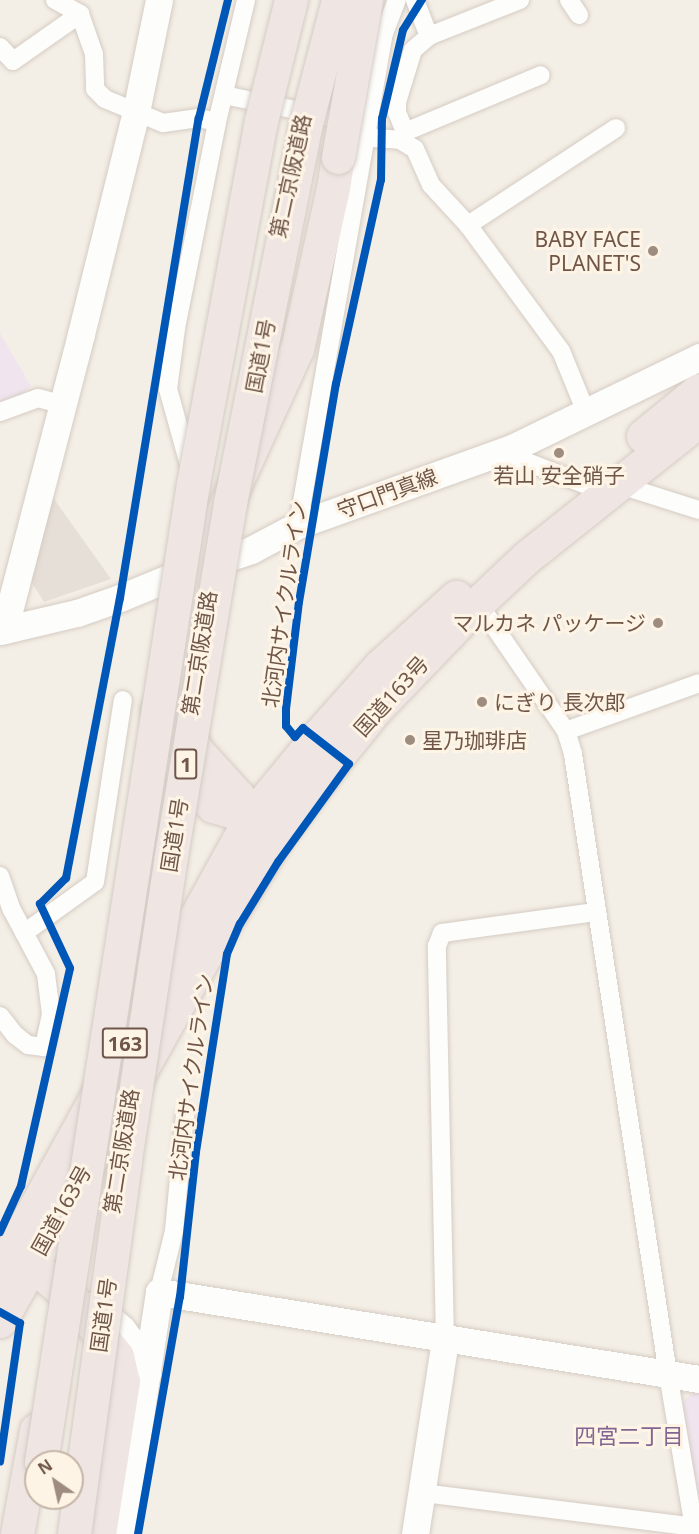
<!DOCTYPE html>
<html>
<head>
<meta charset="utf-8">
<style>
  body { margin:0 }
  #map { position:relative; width:699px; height:1534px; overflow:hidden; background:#f4efe6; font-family:"Noto Sans","Noto Sans JP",sans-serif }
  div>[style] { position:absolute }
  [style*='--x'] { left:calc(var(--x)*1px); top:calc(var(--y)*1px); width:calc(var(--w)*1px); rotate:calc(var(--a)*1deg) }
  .industrial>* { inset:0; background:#e6dfd7 }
  .education>* { inset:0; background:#f0e5ef }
  .roads { filter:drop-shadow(0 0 2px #d5ccc4) drop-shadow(0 0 2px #d5ccc4) }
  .street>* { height:18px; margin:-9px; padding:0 9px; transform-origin:9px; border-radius:9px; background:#fdfdfb }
  .secondary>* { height:27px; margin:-13.5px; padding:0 13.5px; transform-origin:13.5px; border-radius:13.5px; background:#fdfdfb }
  .highway>* { height:33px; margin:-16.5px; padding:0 16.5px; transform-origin:16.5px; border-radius:16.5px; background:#efe6e3 }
  .bridges { filter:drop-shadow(0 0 2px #d3cbc4) drop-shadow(0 0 2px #d3cbc4) }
  .highway-bridge>* { height:33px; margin:-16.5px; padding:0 16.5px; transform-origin:16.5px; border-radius:16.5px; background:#efe6e3 }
  .cycleway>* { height:8px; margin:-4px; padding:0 4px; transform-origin:4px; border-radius:4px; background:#0057b8 }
  .dots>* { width:16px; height:16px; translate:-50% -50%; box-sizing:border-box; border:3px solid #fef4e5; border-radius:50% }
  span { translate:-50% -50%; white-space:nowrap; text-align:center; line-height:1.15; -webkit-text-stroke:6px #fef4e5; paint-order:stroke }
  .shield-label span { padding:2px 4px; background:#fef4e5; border:2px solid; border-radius:4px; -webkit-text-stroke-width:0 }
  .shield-label { font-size:20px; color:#6f5649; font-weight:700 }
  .street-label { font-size:21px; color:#6f5649 }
  .poi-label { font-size:21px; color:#6f5649 }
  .right { translate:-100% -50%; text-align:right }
  .left { translate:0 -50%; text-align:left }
  .neighbourhood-label { font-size:22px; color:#826592 }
  .north { position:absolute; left:24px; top:1450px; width:60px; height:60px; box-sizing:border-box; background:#fef4e5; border:2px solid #c5b5a7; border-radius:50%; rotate:326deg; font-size:16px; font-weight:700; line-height:24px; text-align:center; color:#6f5649 }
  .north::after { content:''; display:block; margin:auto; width:21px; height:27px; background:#9e8c80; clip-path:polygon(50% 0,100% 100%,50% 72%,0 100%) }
</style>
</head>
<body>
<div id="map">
  <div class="industrial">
    <i style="clip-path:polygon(52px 496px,111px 579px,44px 602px,30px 580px)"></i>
  </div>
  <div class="education">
    <i style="clip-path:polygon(0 333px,31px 386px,17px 397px,0 403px)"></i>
    <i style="clip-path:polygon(696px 1390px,699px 1391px,699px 1519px,680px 1405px)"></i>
  </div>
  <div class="roads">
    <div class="street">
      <i style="--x:55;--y:0;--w:29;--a:29"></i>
      <i style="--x:80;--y:14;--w:42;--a:70.7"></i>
      <i style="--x:94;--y:54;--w:35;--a:88"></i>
      <i style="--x:95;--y:89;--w:14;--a:45"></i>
      <i style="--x:105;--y:99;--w:63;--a:22.5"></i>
      <i style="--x:163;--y:123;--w:36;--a:-8"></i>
      <i style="--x:199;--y:118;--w:18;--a:13"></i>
      <i style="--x:415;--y:0;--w:39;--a:69"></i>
      <i style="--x:569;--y:0;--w:18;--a:56"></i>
      <i style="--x:0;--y:47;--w:19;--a:47"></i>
      <i style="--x:13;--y:61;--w:82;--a:-35"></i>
      <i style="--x:224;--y:95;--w:132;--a:11.8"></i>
      <i style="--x:353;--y:122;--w:26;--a:37"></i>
      <i style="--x:374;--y:138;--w:26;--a:4"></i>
      <i style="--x:400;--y:140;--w:17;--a:31"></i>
      <i style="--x:415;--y:149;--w:39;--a:66"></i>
      <i style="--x:431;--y:185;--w:54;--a:47.2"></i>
      <i style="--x:468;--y:225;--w:157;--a:53.6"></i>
      <i style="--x:561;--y:351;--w:66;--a:67.7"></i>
      <i style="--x:405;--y:132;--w:22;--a:-112"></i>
      <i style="--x:397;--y:112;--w:10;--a:-90"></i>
      <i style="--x:397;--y:102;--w:54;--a:-72.9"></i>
      <i style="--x:413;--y:50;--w:21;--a:-41"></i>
      <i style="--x:429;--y:36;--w:98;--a:-21.6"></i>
      <i style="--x:400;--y:140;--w:9;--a:-58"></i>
      <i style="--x:405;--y:132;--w:147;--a:-22.7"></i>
      <i style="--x:468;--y:225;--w:177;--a:-33.2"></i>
      <i style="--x:0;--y:412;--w:40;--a:-20.2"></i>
      <i style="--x:38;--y:398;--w:27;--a:15"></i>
      <i style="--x:512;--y:448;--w:13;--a:58"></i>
      <i style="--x:519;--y:459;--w:70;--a:21"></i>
      <i style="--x:584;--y:484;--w:33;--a:0"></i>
      <i style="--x:617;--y:484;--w:86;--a:17.6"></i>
      <i style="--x:188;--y:461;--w:75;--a:-105.5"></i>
      <i style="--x:168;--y:389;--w:62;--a:-82.5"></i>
      <i style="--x:176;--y:328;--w:210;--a:-78.7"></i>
      <i style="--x:217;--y:122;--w:125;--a:-76.6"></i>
      <i style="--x:298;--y:525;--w:496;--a:-80.1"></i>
      <i style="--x:383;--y:36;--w:39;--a:-69"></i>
      <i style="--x:478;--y:603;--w:155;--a:55.5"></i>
      <i style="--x:566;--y:731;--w:24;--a:73"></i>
      <i style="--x:573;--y:754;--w:627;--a:81.29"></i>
      <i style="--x:668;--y:1374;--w:162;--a:80.4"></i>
      <i style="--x:566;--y:731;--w:141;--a:-19.8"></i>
      <i style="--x:0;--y:876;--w:36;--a:71"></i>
      <i style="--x:12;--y:910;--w:72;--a:62"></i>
      <i style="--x:46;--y:974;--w:40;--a:82.9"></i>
      <i style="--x:51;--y:1014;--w:34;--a:102"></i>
      <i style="--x:44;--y:1047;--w:16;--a:-173"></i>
      <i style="--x:28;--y:1045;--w:16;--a:-142"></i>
      <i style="--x:15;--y:1035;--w:24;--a:-128"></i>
      <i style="--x:24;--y:933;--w:87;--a:-35.7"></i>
      <i style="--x:95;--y:882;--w:184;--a:-81.3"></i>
      <i style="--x:159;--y:1292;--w:63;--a:-76.2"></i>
      <i style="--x:174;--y:1231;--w:117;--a:-84.6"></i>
      <i style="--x:445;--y:1340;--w:394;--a:-91.2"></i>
      <i style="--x:437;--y:946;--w:14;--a:-69"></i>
      <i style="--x:442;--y:933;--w:155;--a:-7.8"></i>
      <i style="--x:423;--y:1493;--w:274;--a:7.1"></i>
    </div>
    <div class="secondary">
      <i style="--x:4;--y:630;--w:306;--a:-75.4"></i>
      <i style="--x:81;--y:334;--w:229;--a:-76.1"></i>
      <i style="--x:136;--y:112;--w:114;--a:-78.4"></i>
      <i style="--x:0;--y:631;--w:79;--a:-13.2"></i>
      <i style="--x:77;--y:613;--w:46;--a:-19.2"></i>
      <i style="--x:120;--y:598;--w:55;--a:-22.4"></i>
      <i style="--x:171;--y:577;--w:84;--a:-18.6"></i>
      <i style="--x:251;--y:550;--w:53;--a:-28"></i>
      <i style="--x:298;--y:525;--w:227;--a:-19.8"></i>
      <i style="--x:512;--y:448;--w:208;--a:-25.9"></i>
      <i style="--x:88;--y:1306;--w:21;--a:28"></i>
      <i style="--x:107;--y:1316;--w:20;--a:41"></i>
      <i style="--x:122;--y:1329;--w:21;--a:53"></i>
      <i style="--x:135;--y:1346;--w:30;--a:66"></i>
      <i style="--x:122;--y:1534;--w:245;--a:-81.3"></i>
      <i style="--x:159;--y:1292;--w:547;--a:9.15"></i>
      <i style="--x:415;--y:1534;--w:196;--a:-81.2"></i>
    </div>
    <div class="highway">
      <i style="--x:643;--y:436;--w:72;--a:-39.4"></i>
      <i style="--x:157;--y:710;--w:34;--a:80"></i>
      <i style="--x:163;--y:743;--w:27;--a:59"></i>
      <i style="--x:177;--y:766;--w:54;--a:48"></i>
      <i style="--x:213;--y:806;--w:40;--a:16"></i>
      <i style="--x:266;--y:829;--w:19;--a:-141"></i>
      <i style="--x:251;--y:817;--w:26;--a:-122"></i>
      <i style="--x:237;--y:795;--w:59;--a:-132.3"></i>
      <i style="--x:197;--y:751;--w:35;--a:-117"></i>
      <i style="--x:181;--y:720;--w:21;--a:-90"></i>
      <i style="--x:181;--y:699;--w:132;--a:-83"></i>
      <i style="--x:197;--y:568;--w:241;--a:-65.5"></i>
      <i style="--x:297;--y:349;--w:165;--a:-77.4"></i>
      <i style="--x:333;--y:188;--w:31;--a:-81"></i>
      <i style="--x:31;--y:1264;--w:52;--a:40.4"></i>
      <i style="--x:71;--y:1298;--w:74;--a:51.6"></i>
      <i style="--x:117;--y:1356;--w:26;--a:77"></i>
      <i style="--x:123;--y:1381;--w:155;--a:98.9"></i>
      <i style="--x:0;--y:1271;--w:519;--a:-61.06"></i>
      <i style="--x:251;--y:817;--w:102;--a:-50.6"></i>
      <i style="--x:316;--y:738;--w:96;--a:-48.4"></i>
      <i style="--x:380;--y:666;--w:103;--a:-42.2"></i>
      <i style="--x:0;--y:1321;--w:428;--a:-60.7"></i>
      <i style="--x:209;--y:948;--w:129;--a:-58.3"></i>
      <i style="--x:277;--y:838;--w:102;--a:-53.4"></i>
      <i style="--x:338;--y:756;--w:59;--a:-51.2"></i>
      <i style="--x:375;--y:710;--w:149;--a:-46.1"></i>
      <i style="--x:478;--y:603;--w:67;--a:-43.2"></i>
      <i style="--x:527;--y:557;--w:220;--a:-38.5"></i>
      <i style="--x:17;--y:1534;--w:106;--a:-79.6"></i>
    </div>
  </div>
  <div class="bridges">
    <div class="highway-bridge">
      <i style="--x:338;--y:157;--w:159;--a:-79.9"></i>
      <i style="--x:41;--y:1462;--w:990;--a:-81.17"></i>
      <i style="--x:193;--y:484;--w:369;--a:-79.4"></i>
      <i style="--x:261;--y:121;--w:125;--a:-76.1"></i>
      <i style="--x:74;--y:1534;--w:377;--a:-82.2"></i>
      <i style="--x:125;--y:1160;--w:307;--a:-81.4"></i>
      <i style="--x:171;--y:856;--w:358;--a:-80.5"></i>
      <i style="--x:230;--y:503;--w:383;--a:-78.7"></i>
      <i style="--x:305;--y:127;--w:131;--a:-75.4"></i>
    </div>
  </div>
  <div class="cycleway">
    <i style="--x:0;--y:1232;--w:51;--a:-65.5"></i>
    <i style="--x:21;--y:1186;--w:223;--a:-77.3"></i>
    <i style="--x:70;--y:968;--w:71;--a:-115.1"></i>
    <i style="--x:40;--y:904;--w:37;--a:-45"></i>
    <i style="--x:66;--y:878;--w:285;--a:-79.1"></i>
    <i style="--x:120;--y:598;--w:486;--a:-80.7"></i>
    <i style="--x:199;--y:118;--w:122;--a:-76.2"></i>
    <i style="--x:0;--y:1312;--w:23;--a:29"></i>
    <i style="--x:20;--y:1323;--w:140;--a:98.2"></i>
    <i style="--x:138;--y:1534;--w:241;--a:-80"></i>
    <i style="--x:180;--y:1297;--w:146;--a:-83.7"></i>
    <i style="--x:196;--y:1152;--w:200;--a:-81.1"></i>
    <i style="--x:227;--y:954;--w:33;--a:-67"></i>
    <i style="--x:240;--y:924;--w:73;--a:-58.5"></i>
    <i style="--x:278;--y:862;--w:121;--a:-54.1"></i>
    <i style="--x:349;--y:764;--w:58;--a:-142"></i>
    <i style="--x:303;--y:728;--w:12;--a:132"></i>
    <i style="--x:295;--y:737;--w:14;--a:-129"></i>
    <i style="--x:286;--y:726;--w:17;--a:-90"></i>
    <i style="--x:286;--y:709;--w:108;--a:-83.1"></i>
    <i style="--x:299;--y:602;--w:221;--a:-80.4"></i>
    <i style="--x:336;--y:384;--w:209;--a:-77.6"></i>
    <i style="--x:381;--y:180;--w:61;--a:-89.1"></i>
    <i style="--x:382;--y:119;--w:91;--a:-76.7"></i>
    <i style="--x:403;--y:30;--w:36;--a:-58"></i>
  </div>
  <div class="dots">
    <i style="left:653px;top:251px;background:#9e8c80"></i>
    <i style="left:559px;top:453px;background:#9e8c80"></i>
    <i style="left:658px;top:623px;background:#9e8c80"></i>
    <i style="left:482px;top:702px;background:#9e8c80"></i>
    <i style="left:410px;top:740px;background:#9e8c80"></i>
  </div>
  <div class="shield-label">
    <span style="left:186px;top:764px">1</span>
    <span style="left:125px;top:1043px">163</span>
  </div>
  <div class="street-label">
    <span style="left:290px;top:176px;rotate:-78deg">第二京阪道路</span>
    <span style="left:260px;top:356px;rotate:-79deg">国道1号</span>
    <span style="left:387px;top:493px;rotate:-20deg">守口門真線</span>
    <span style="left:284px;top:604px;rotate:-82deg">北河内サイクルライン</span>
    <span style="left:199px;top:653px;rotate:-81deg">第二京阪道路</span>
    <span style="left:391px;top:696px;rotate:-48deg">国道163号</span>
    <span style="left:174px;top:835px;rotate:-81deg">国道1号</span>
    <span style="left:191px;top:1077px;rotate:-82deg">北河内サイクルライン</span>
    <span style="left:121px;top:1151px;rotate:-81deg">第二京阪道路</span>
    <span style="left:61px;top:1210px;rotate:-61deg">国道163号</span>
    <span style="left:103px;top:1315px;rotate:-82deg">国道1号</span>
  </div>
  <div class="poi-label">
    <span class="right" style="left:641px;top:251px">BABY FACE<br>PLANET'S</span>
    <span style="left:559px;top:475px">若山 安全硝子</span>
    <span class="right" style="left:646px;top:623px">マルカネ パッケージ</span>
    <span class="left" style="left:494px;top:702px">にぎり 長次郎</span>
    <span class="left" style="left:422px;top:740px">星乃珈琲店</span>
  </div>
  <div class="neighbourhood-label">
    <span style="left:629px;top:1436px">四宮二丁目</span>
  </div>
  <div class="north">N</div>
</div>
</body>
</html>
